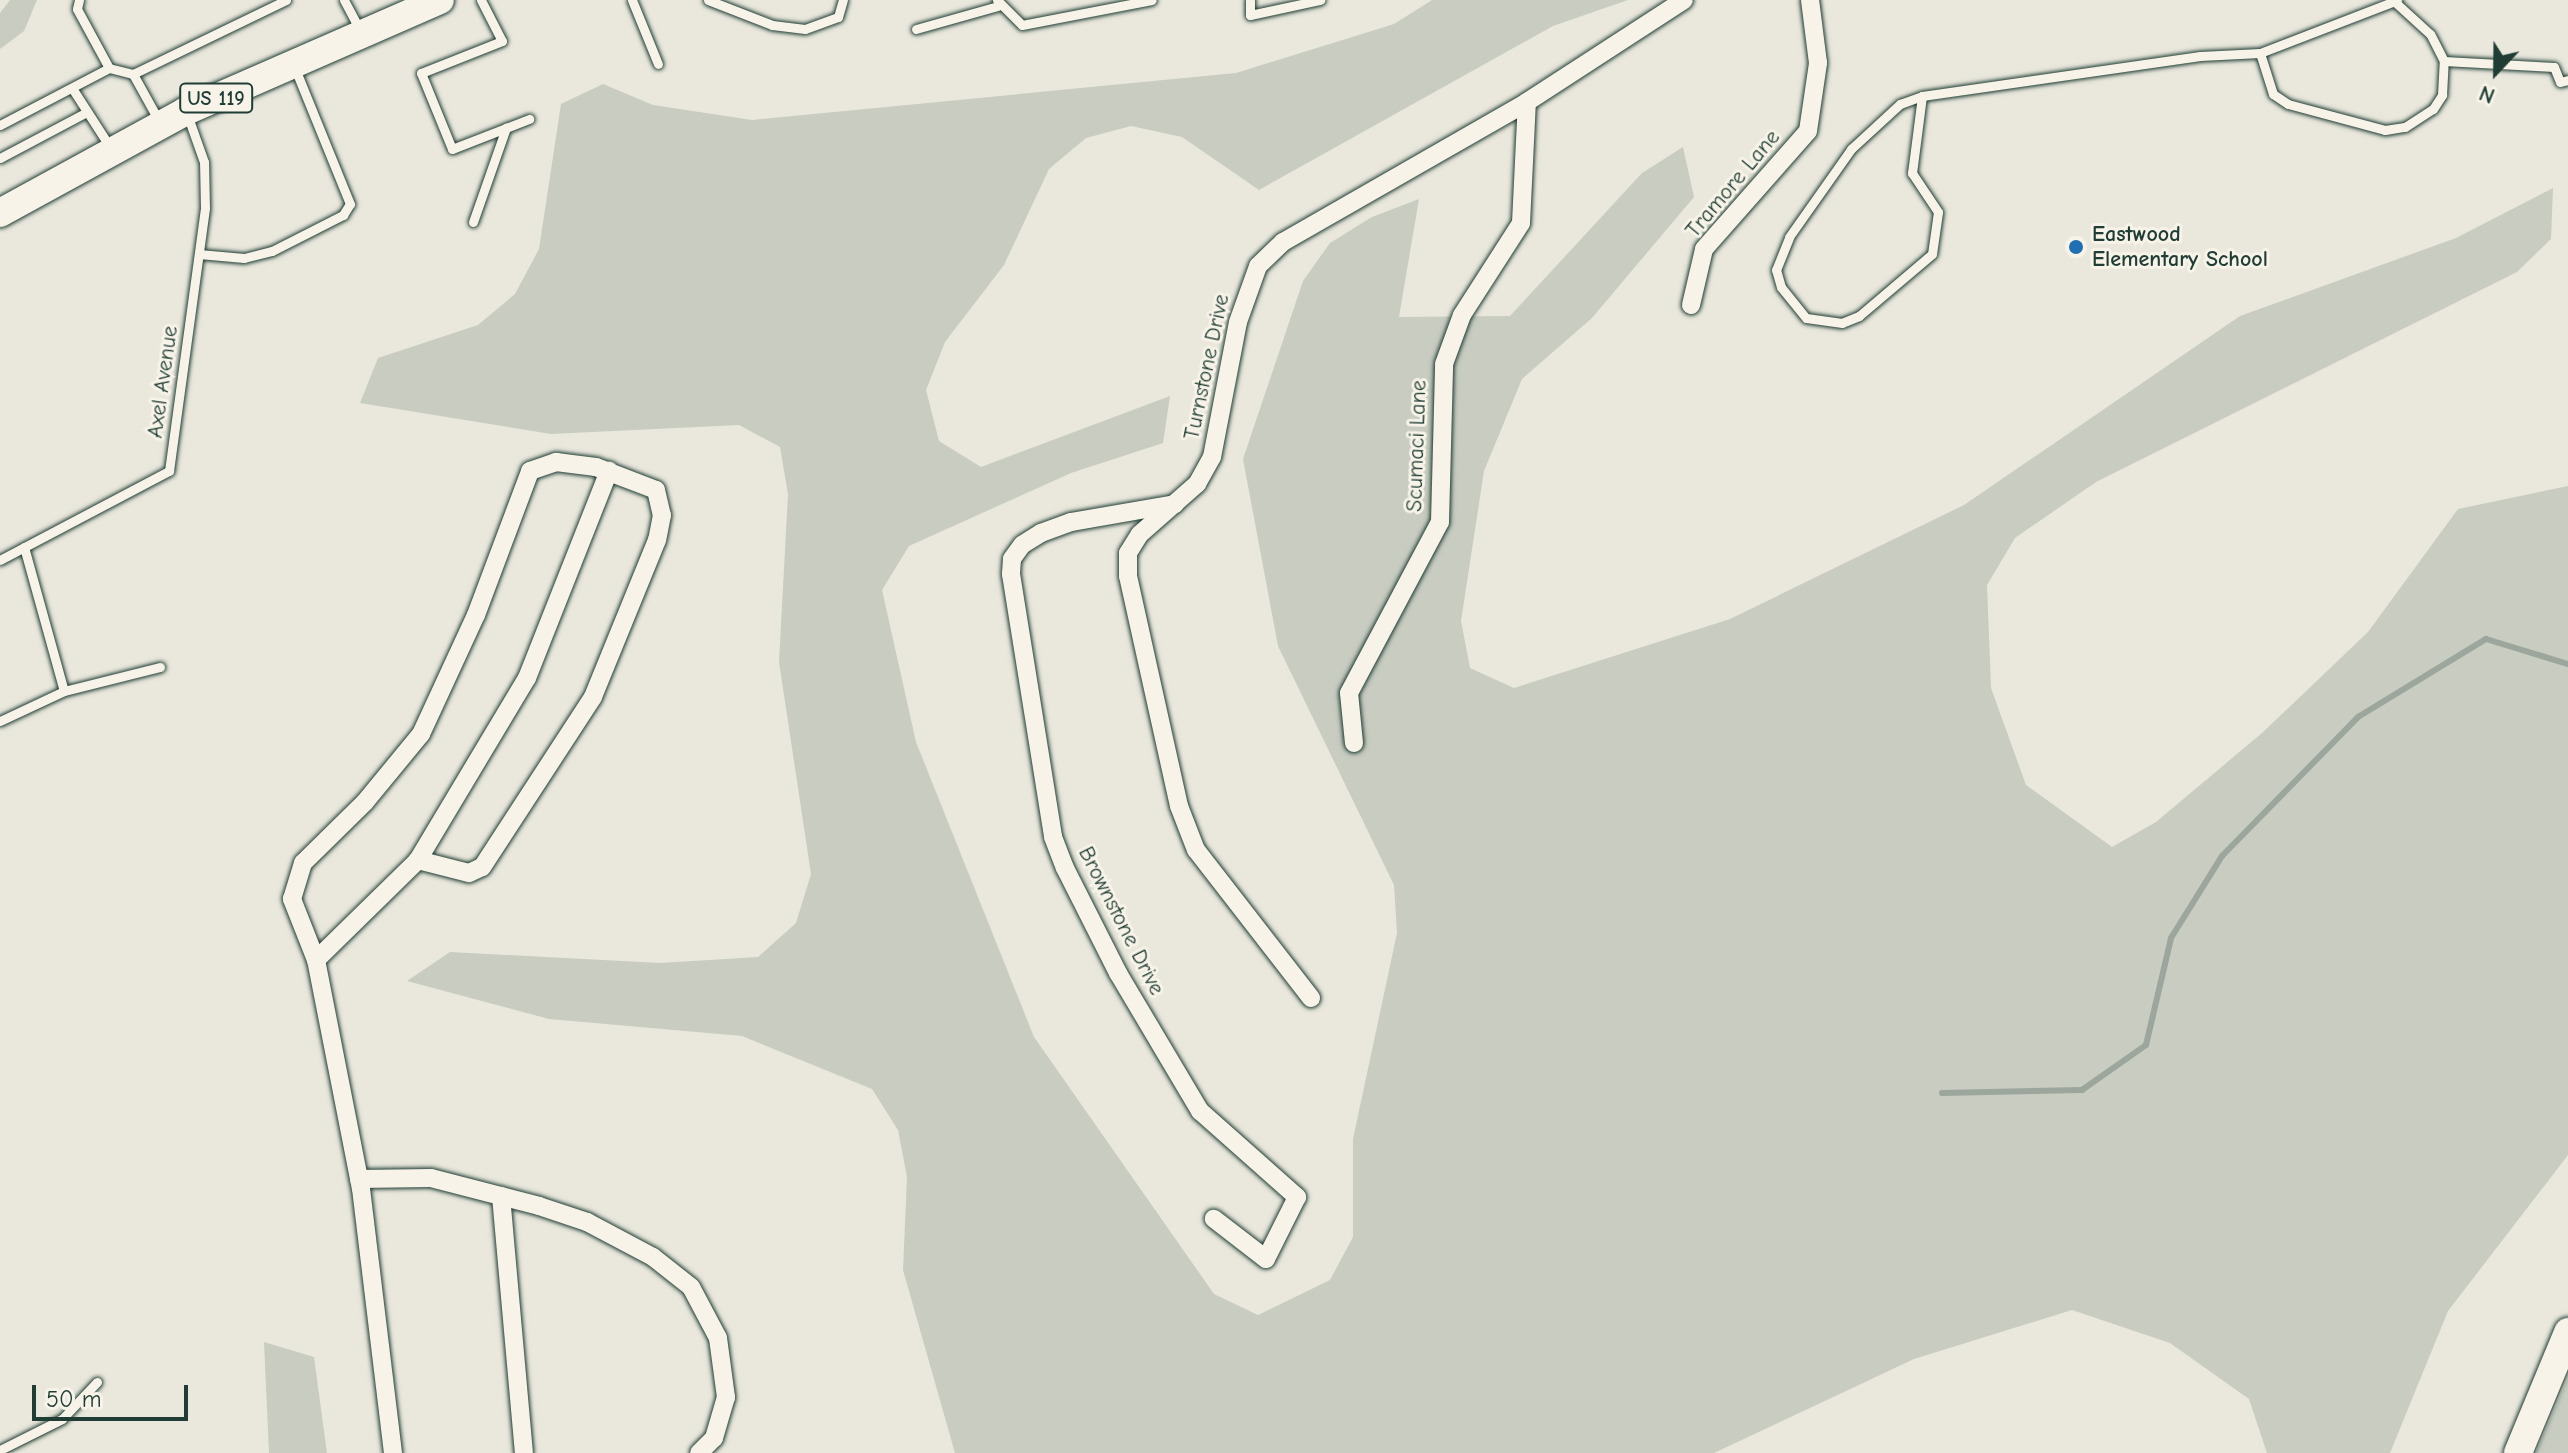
<!DOCTYPE html>
<html>
<head>
<meta charset="utf-8">
<style>
  body { margin:0 }
  #map { position:relative; width:2568px; height:1453px; overflow:hidden; background:#eae8dd; font-family:"Comic Neue",sans-serif }
  div>[style] { position:absolute }
  [style*='--x'] { left:calc(var(--x)*1px); top:calc(var(--y)*1px); width:calc(var(--w)*1px); rotate:calc(var(--a)*1deg) }
  .green>* { inset:0; background:#c8ccc1 }
  .stream>* { height:6px; margin:-3px; padding:0 3px; transform-origin:3px; border-radius:3px; background:#9ca69c }
  .roads { filter:drop-shadow(0 0 2px #1f3d34) drop-shadow(0 0 2px #1f3d34) }
  .lane>* { height:9px; margin:-4.5px; padding:0 4.5px; transform-origin:4.5px; border-radius:4.5px; background:#f7f3e8 }
  .street>* { height:18px; margin:-9px; padding:0 9px; transform-origin:9px; border-radius:9px; background:#f7f3e8 }
  .primary>* { height:28px; margin:-14px; padding:0 14px; transform-origin:14px; border-radius:14px; background:#f7f3e8 }
  .dots>* { width:22px; height:22px; translate:-50% -50%; box-sizing:border-box; border:4px solid #f7f3e8; border-radius:50% }
  span { translate:-50% -50%; white-space:nowrap; text-align:center; line-height:1.15; -webkit-text-stroke:6px #f7f3e8; paint-order:stroke }
  .shield-label span { padding:2px 6px; background:#f7f3e8; border:2px solid; border-radius:6px; -webkit-text-stroke-width:0 }
  .shield-label { font-size:20px; color:#1f3d34; font-weight:700 }
  .street-label { font-size:22px; color:#1f3d34 }
  .poi-label { font-size:22px; color:#1f3d34; font-weight:700 }
  .left { translate:0 -50%; text-align:left }
  .north { position:absolute; left:2456px; top:32px; width:80px; height:80px; -webkit-text-stroke:6px #f7f3e8; paint-order:stroke; rotate:202deg; font-size:22px; font-weight:700; line-height:32px; text-align:center; color:#1f3d34 }
  .north::after { content:''; display:block; margin:auto; width:28px; height:36px; background:#1f3d34; clip-path:polygon(50% 0,100% 100%,50% 72%,0 100%) }
  .scale { position:absolute; left:32px; top:1385px; width:156px; height:36px; box-sizing:border-box; border:4px solid #1f3d34; border-top:0; padding-left:10px; font-size:24px; line-height:28px; white-space:nowrap; color:#1f3d34; -webkit-text-stroke:6px #f7f3e8; paint-order:stroke }
</style>
</head>
<body>
<div id="map">
  <div class="green">
    <i style="clip-path:polygon(10px 0,37px 0,24px 31px,0 49px,0 13px)"></i>
    <i style="clip-path:polygon(1432px 0,1628px 0,1553px 26px,1259px 190px,1182px 137px,1131px 126px,1086px 138px,1049px 169px,1004px 265px,945px 342px,926px 390px,939px 441px,981px 467px,1170px 396px,1163px 443px,1071px 473px,909px 546px,882px 590px,916px 742px,1034px 1037px,1214px 1294px,1258px 1315px,1330px 1280px,1353px 1237px,1353px 1139px,1397px 933px,1394px 885px,1278px 646px,1243px 459px,1303px 281px,1330px 243px,1372px 217px,1419px 199px,1399px 317px,1510px 316px,1642px 173px,1683px 147px,1694px 197px,1592px 318px,1522px 379px,1484px 471px,1461px 621px,1470px 668px,1514px 688px,1730px 619px,1964px 505px,2240px 316px,2456px 238px,2553px 188px,2551px 239px,2517px 272px,2096px 482px,2015px 538px,1987px 585px,1991px 688px,2026px 785px,2112px 847px,2156px 822px,2262px 733px,2368px 632px,2458px 509px,2568px 486px,2568px 1155px,2448px 1311px,2390px 1453px,2267px 1453px,2249px 1399px,2170px 1343px,2072px 1310px,1914px 1359px,1714px 1453px,955px 1453px,903px 1270px,907px 1177px,898px 1130px,872px 1089px,742px 1036px,549px 1019px,407px 981px,450px 952px,660px 963px,758px 957px,796px 923px,811px 874px,779px 662px,788px 494px,780px 447px,739px 425px,551px 434px,360px 403px,378px 358px,478px 325px,515px 294px,539px 249px,561px 104px,603px 84px,653px 105px,752px 120px,1236px 73px,1394px 24px)"></i>
    <i style="clip-path:polygon(264px 1342px,314px 1357px,327px 1453px,269px 1453px)"></i>
    <i style="clip-path:polygon(2568px 1378px,2568px 1453px,2536px 1453px)"></i>
  </div>
  <div class="stream">
    <i style="--x:1942;--y:1093;--w:140;--a:-1.2"></i>
    <i style="--x:2082;--y:1090;--w:78;--a:-35.1"></i>
    <i style="--x:2146;--y:1045;--w:110;--a:-76.8"></i>
    <i style="--x:2171;--y:938;--w:97;--a:-58.1"></i>
    <i style="--x:2222;--y:856;--w:194;--a:-45.6"></i>
    <i style="--x:2358;--y:717;--w:150;--a:-31.4"></i>
    <i style="--x:2486;--y:639;--w:86;--a:17"></i>
  </div>
  <div class="roads">
    <div class="lane">
      <i style="--x:79;--y:0;--w:9;--a:103"></i>
      <i style="--x:77;--y:9;--w:67;--a:61.5"></i>
      <i style="--x:109;--y:68;--w:25;--a:14"></i>
      <i style="--x:344;--y:0;--w:34;--a:62"></i>
      <i style="--x:481;--y:0;--w:46;--a:62.9"></i>
      <i style="--x:502;--y:41;--w:87;--a:158.4"></i>
      <i style="--x:421;--y:73;--w:82;--a:67.8"></i>
      <i style="--x:452;--y:149;--w:83;--a:-21.3"></i>
      <i style="--x:632;--y:0;--w:69;--a:67.9"></i>
      <i style="--x:708;--y:0;--w:69;--a:21.3"></i>
      <i style="--x:772;--y:25;--w:33;--a:7"></i>
      <i style="--x:805;--y:29;--w:35;--a:-20"></i>
      <i style="--x:838;--y:17;--w:18;--a:-74"></i>
      <i style="--x:997;--y:0;--w:35;--a:45"></i>
      <i style="--x:1022;--y:25;--w:132;--a:-10.9"></i>
      <i style="--x:1250;--y:0;--w:15;--a:90"></i>
      <i style="--x:1250;--y:15;--w:72;--a:-12.1"></i>
      <i style="--x:916;--y:29;--w:85;--a:-15.7"></i>
      <i style="--x:2260;--y:53;--w:43;--a:72.4"></i>
      <i style="--x:2273;--y:94;--w:18;--a:34"></i>
      <i style="--x:2288;--y:104;--w:100;--a:15"></i>
      <i style="--x:2385;--y:130;--w:20;--a:-9"></i>
      <i style="--x:2405;--y:127;--w:33;--a:-33"></i>
      <i style="--x:2433;--y:109;--w:17;--a:-57"></i>
      <i style="--x:2442;--y:95;--w:34;--a:-87"></i>
      <i style="--x:2444;--y:61;--w:30;--a:-117"></i>
      <i style="--x:2430;--y:34;--w:46;--a:-137.6"></i>
      <i style="--x:2444;--y:61;--w:110;--a:3.1"></i>
      <i style="--x:2554;--y:67;--w:16;--a:68"></i>
      <i style="--x:2560;--y:82;--w:8;--a:-14"></i>
      <i style="--x:72;--y:88;--w:74;--a:57.2"></i>
      <i style="--x:1922;--y:96;--w:78;--a:97.4"></i>
      <i style="--x:1912;--y:173;--w:47;--a:56.3"></i>
      <i style="--x:1938;--y:212;--w:42;--a:98.1"></i>
      <i style="--x:1932;--y:254;--w:96;--a:139.7"></i>
      <i style="--x:1859;--y:316;--w:18;--a:158"></i>
      <i style="--x:1842;--y:323;--w:36;--a:-172"></i>
      <i style="--x:1806;--y:318;--w:40;--a:-129"></i>
      <i style="--x:1781;--y:287;--w:18;--a:-106"></i>
      <i style="--x:1776;--y:270;--w:35;--a:-68"></i>
      <i style="--x:1789;--y:237;--w:108;--a:-54.8"></i>
      <i style="--x:1851;--y:149;--w:67;--a:-42.6"></i>
      <i style="--x:1900;--y:104;--w:23;--a:-20"></i>
      <i style="--x:1922;--y:96;--w:281;--a:-8.2"></i>
      <i style="--x:2200;--y:56;--w:60;--a:-2.9"></i>
      <i style="--x:2260;--y:53;--w:147;--a:-21.1"></i>
      <i style="--x:159;--y:121;--w:54;--a:-119"></i>
      <i style="--x:133;--y:74;--w:170;--a:-25.8"></i>
      <i style="--x:0;--y:125;--w:123;--a:-27.6"></i>
      <i style="--x:0;--y:158;--w:98;--a:-27.9"></i>
      <i style="--x:473;--y:222;--w:100;--a:-70.7"></i>
      <i style="--x:199;--y:254;--w:45;--a:5.1"></i>
      <i style="--x:244;--y:258;--w:29;--a:-14"></i>
      <i style="--x:272;--y:251;--w:80;--a:-26.9"></i>
      <i style="--x:343;--y:215;--w:13;--a:-58"></i>
      <i style="--x:350;--y:204;--w:149;--a:-112.1"></i>
      <i style="--x:24;--y:547;--w:149;--a:74.5"></i>
      <i style="--x:0;--y:560;--w:191;--a:-27.8"></i>
      <i style="--x:169;--y:471;--w:265;--a:-82.2"></i>
      <i style="--x:205;--y:208;--w:46;--a:-91.2"></i>
      <i style="--x:204;--y:162;--w:51;--a:-109.5"></i>
      <i style="--x:0;--y:721;--w:71;--a:-25.1"></i>
      <i style="--x:64;--y:691;--w:99;--a:-14"></i>
      <i style="--x:0;--y:1450;--w:69;--a:-26.6"></i>
      <i style="--x:62;--y:1419;--w:51;--a:-46.6"></i>
    </div>
    <div class="street">
      <i style="--x:1691;--y:305;--w:57;--a:-76.9"></i>
      <i style="--x:1704;--y:249;--w:157;--a:-48.6"></i>
      <i style="--x:1808;--y:131;--w:69;--a:-81.6"></i>
      <i style="--x:1818;--y:63;--w:64;--a:-97.2"></i>
      <i style="--x:1175;--y:504;--w:106;--a:170.2"></i>
      <i style="--x:1071;--y:522;--w:32;--a:160"></i>
      <i style="--x:1041;--y:533;--w:22;--a:148"></i>
      <i style="--x:1022;--y:545;--w:17;--a:126"></i>
      <i style="--x:1012;--y:559;--w:15;--a:94"></i>
      <i style="--x:1011;--y:574;--w:266;--a:80.9"></i>
      <i style="--x:1053;--y:837;--w:33;--a:69"></i>
      <i style="--x:1065;--y:868;--w:118;--a:63.2"></i>
      <i style="--x:1118;--y:973;--w:161;--a:59.3"></i>
      <i style="--x:1200;--y:1111;--w:130;--a:41.6"></i>
      <i style="--x:1297;--y:1197;--w:69;--a:116.6"></i>
      <i style="--x:1266;--y:1259;--w:66;--a:-142.4"></i>
      <i style="--x:1354;--y:743;--w:50;--a:-95.7"></i>
      <i style="--x:1349;--y:693;--w:194;--a:-62"></i>
      <i style="--x:1440;--y:522;--w:158;--a:-88.5"></i>
      <i style="--x:1444;--y:364;--w:52;--a:-69.8"></i>
      <i style="--x:1462;--y:315;--w:109;--a:-57.3"></i>
      <i style="--x:1521;--y:223;--w:121;--a:-87.2"></i>
      <i style="--x:316;--y:960;--w:143;--a:-44.4"></i>
      <i style="--x:418;--y:860;--w:212;--a:-59.1"></i>
      <i style="--x:527;--y:678;--w:223;--a:-68.4"></i>
      <i style="--x:1311;--y:998;--w:187;--a:-127.8"></i>
      <i style="--x:1196;--y:850;--w:47;--a:-111.1"></i>
      <i style="--x:1179;--y:806;--w:236;--a:-102.5"></i>
      <i style="--x:1128;--y:576;--w:23;--a:-90"></i>
      <i style="--x:1128;--y:553;--w:22;--a:-58"></i>
      <i style="--x:1140;--y:534;--w:76;--a:-41.3"></i>
      <i style="--x:1197;--y:484;--w:31;--a:-61"></i>
      <i style="--x:1212;--y:457;--w:137;--a:-79.1"></i>
      <i style="--x:1238;--y:322;--w:59;--a:-70.3"></i>
      <i style="--x:1258;--y:266;--w:35;--a:-44"></i>
      <i style="--x:1283;--y:242;--w:281;--a:-29.8"></i>
      <i style="--x:1527;--y:102;--w:187;--a:-33"></i>
      <i style="--x:359;--y:1179;--w:72;--a:-0.8"></i>
      <i style="--x:431;--y:1178;--w:112;--a:14.5"></i>
      <i style="--x:539;--y:1206;--w:51;--a:18.4"></i>
      <i style="--x:587;--y:1222;--w:75;--a:27.9"></i>
      <i style="--x:653;--y:1257;--w:48;--a:38.3"></i>
      <i style="--x:691;--y:1287;--w:58;--a:62.1"></i>
      <i style="--x:718;--y:1338;--w:60;--a:82.3"></i>
      <i style="--x:726;--y:1397;--w:43;--a:106.3"></i>
      <i style="--x:714;--y:1438;--w:21;--a:135"></i>
      <i style="--x:501;--y:1196;--w:258;--a:84.9"></i>
      <i style="--x:393;--y:1453;--w:266;--a:-96.9"></i>
      <i style="--x:361;--y:1189;--w:233;--a:-101.1"></i>
      <i style="--x:316;--y:960;--w:66;--a:-111.5"></i>
      <i style="--x:292;--y:899;--w:38;--a:-73"></i>
      <i style="--x:303;--y:863;--w:87;--a:-44.5"></i>
      <i style="--x:365;--y:802;--w:88;--a:-50.5"></i>
      <i style="--x:421;--y:734;--w:131;--a:-65.2"></i>
      <i style="--x:476;--y:615;--w:154;--a:-69.4"></i>
      <i style="--x:530;--y:471;--w:28;--a:-19"></i>
      <i style="--x:556;--y:462;--w:40;--a:7.1"></i>
      <i style="--x:596;--y:467;--w:64;--a:21"></i>
      <i style="--x:656;--y:490;--w:26;--a:77"></i>
      <i style="--x:662;--y:515;--w:25;--a:101"></i>
      <i style="--x:657;--y:540;--w:170;--a:112.2"></i>
      <i style="--x:593;--y:697;--w:203;--a:123.1"></i>
      <i style="--x:482;--y:867;--w:14;--a:155"></i>
      <i style="--x:469;--y:873;--w:53;--a:-165.7"></i>
    </div>
    <div class="primary">
      <i style="--x:0;--y:213;--w:212;--a:-28.7"></i>
      <i style="--x:186;--y:111;--w:277;--a:-23.6"></i>
      <i style="--x:2518;--y:1453;--w:131;--a:-67.5"></i>
    </div>
  </div>
  <div class="dots">
    <i style="left:2076px;top:247px;background:#1f6fb2"></i>
  </div>
  <div class="shield-label">
    <span style="left:216px;top:98px">US 119</span>
  </div>
  <div class="street-label">
    <span style="left:1733px;top:184px;rotate:-50deg">Tramore Lane</span>
    <span style="left:1207px;top:367px;rotate:-78deg">Turnstone Drive</span>
    <span style="left:163px;top:382px;rotate:-82deg">Axel Avenue</span>
    <span style="left:1417px;top:446px;rotate:-88deg">Scumaci Lane</span>
    <span style="left:1121px;top:921px;rotate:63deg">Brownstone Drive</span>
  </div>
  <div class="poi-label">
    <span class="left" style="left:2092px;top:247px">Eastwood<br>Elementary School</span>
  </div>
  <div class="north">N</div>
  <div class="scale">50 m</div>
</div>
</body>
</html>
